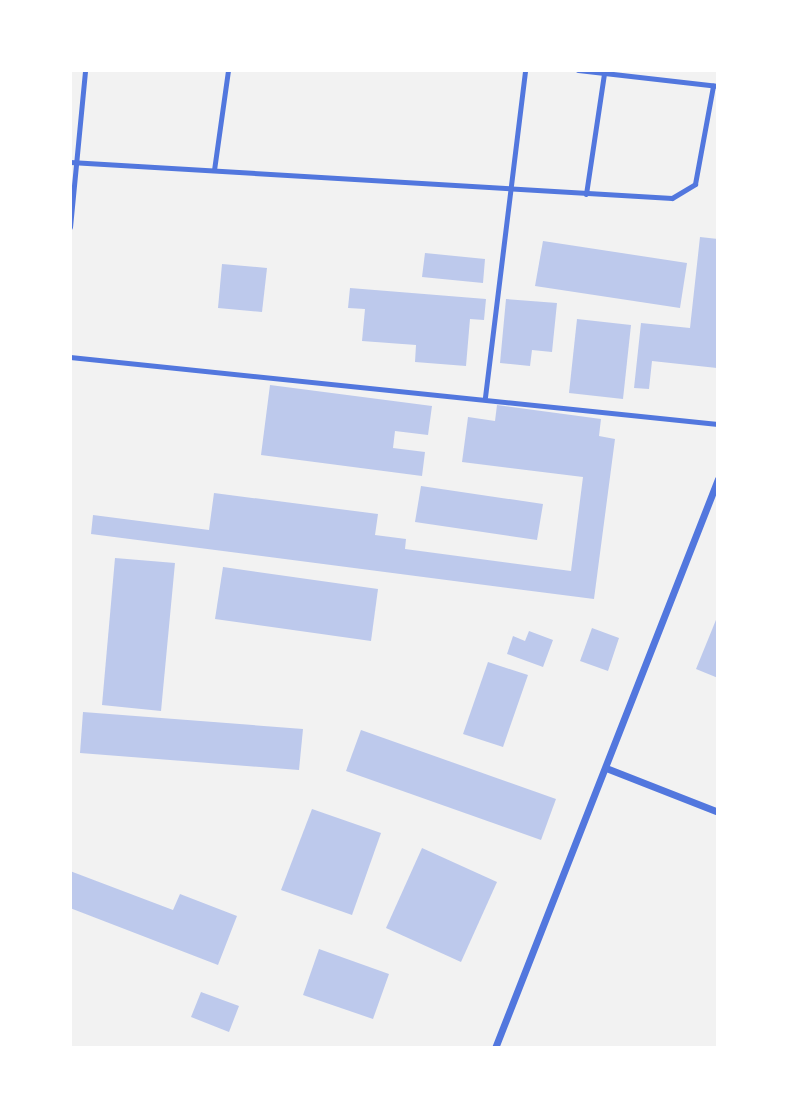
<!DOCTYPE html>
<html>
<head>
<meta charset="utf-8">
<style>
  body { margin:0 }
  #map { position:relative; width:788px; height:1118px; overflow:hidden; background:#f2f2f2; font-family:"DM Sans",sans-serif }
  div>[style] { position:absolute }
  [style*='--x'] { left:calc(var(--x)*1px); top:calc(var(--y)*1px); width:calc(var(--w)*1px); rotate:calc(var(--a)*1deg) }
  .building>* { inset:0; background:#bdc9ec }
  .service>* { height:5px; margin:-2.5px; padding:0 2.5px; transform-origin:2.5px; border-radius:2.5px; background:#5277de }
  .minor>* { height:7px; margin:-3.5px; padding:0 3.5px; transform-origin:3.5px; border-radius:3.5px; background:#5277de }
  span { translate:-50% -50%; white-space:nowrap; text-align:center; line-height:1.15; -webkit-text-stroke:5px #fff; paint-order:stroke }
  .frame { position:absolute; inset:0; border:72px solid #fff; pointer-events:none }
</style>
</head>
<body>
<div id="map">
  <div class="building">
    <i style="clip-path:polygon(700px 237px,718px 239px,717px 368px,652px 361px,649px 389px,634px 388px,641px 323px,690px 328px)"></i>
    <i style="clip-path:polygon(543px 241px,687px 263px,680px 308px,535px 286px)"></i>
    <i style="clip-path:polygon(425px 253px,485px 259px,483px 283px,422px 277px)"></i>
    <i style="clip-path:polygon(222px 264px,267px 268px,262px 312px,218px 308px)"></i>
    <i style="clip-path:polygon(350px 288px,486px 299px,484px 320px,470px 319px,466px 366px,415px 362px,416px 345px,362px 341px,365px 309px,348px 308px)"></i>
    <i style="clip-path:polygon(506px 299px,557px 303px,552px 352px,532px 350px,530px 366px,500px 363px)"></i>
    <i style="clip-path:polygon(577px 319px,631px 325px,623px 399px,569px 393px)"></i>
    <i style="clip-path:polygon(270px 385px,432px 406px,428px 435px,395px 431px,393px 448px,425px 452px,422px 476px,261px 455px)"></i>
    <i style="clip-path:polygon(497px 405px,601px 419px,599px 436px,615px 439px,594px 599px,91px 534px,93px 515px,209px 530px,214px 493px,378px 514px,375px 535px,406px 539px,405px 549px,571px 571px,583px 477px,462px 462px,468px 417px,495px 421px)"></i>
    <i style="clip-path:polygon(421px 486px,543px 504px,537px 540px,415px 522px)"></i>
    <i style="clip-path:polygon(115px 558px,175px 563px,161px 711px,102px 705px)"></i>
    <i style="clip-path:polygon(223px 567px,378px 589px,371px 641px,215px 619px)"></i>
    <i style="clip-path:polygon(718px 615px,718px 678px,696px 669px)"></i>
    <i style="clip-path:polygon(592px 628px,619px 638px,608px 671px,580px 661px)"></i>
    <i style="clip-path:polygon(529px 631px,553px 640px,543px 667px,507px 654px,513px 636px,525px 641px)"></i>
    <i style="clip-path:polygon(488px 662px,528px 675px,503px 747px,463px 734px)"></i>
    <i style="clip-path:polygon(83px 712px,303px 729px,299px 770px,80px 753px)"></i>
    <i style="clip-path:polygon(361px 730px,556px 799px,541px 840px,346px 771px)"></i>
    <i style="clip-path:polygon(312px 809px,381px 833px,352px 915px,281px 890px)"></i>
    <i style="clip-path:polygon(422px 848px,497px 882px,461px 962px,386px 928px)"></i>
    <i style="clip-path:polygon(70px 871px,173px 910px,180px 894px,237px 916px,218px 965px,70px 908px)"></i>
    <i style="clip-path:polygon(319px 949px,389px 974px,373px 1019px,303px 995px)"></i>
    <i style="clip-path:polygon(201px 992px,239px 1006px,229px 1032px,191px 1017px)"></i>
  </div>
  <div class="service">
    <i style="--x:578;--y:70;--w:141;--a:6.5"></i>
    <i style="--x:70;--y:162;--w:603;--a:3.42"></i>
    <i style="--x:672;--y:198;--w:27;--a:-31"></i>
    <i style="--x:695;--y:184;--w:100;--a:-79.6"></i>
    <i style="--x:214;--y:170;--w:101;--a:-82"></i>
    <i style="--x:586;--y:194;--w:121;--a:-81.5"></i>
    <i style="--x:70;--y:227;--w:158;--a:-84.5"></i>
    <i style="--x:70;--y:357;--w:651;--a:5.9"></i>
    <i style="--x:485;--y:397;--w:329;--a:-83"></i>
  </div>
  <div class="minor">
    <i style="--x:606;--y:768;--w:120;--a:21.4"></i>
    <i style="--x:495;--y:1048;--w:611;--a:-68.6"></i>
  </div>
  <div class="frame"></div>
</div>
</body>
</html>
